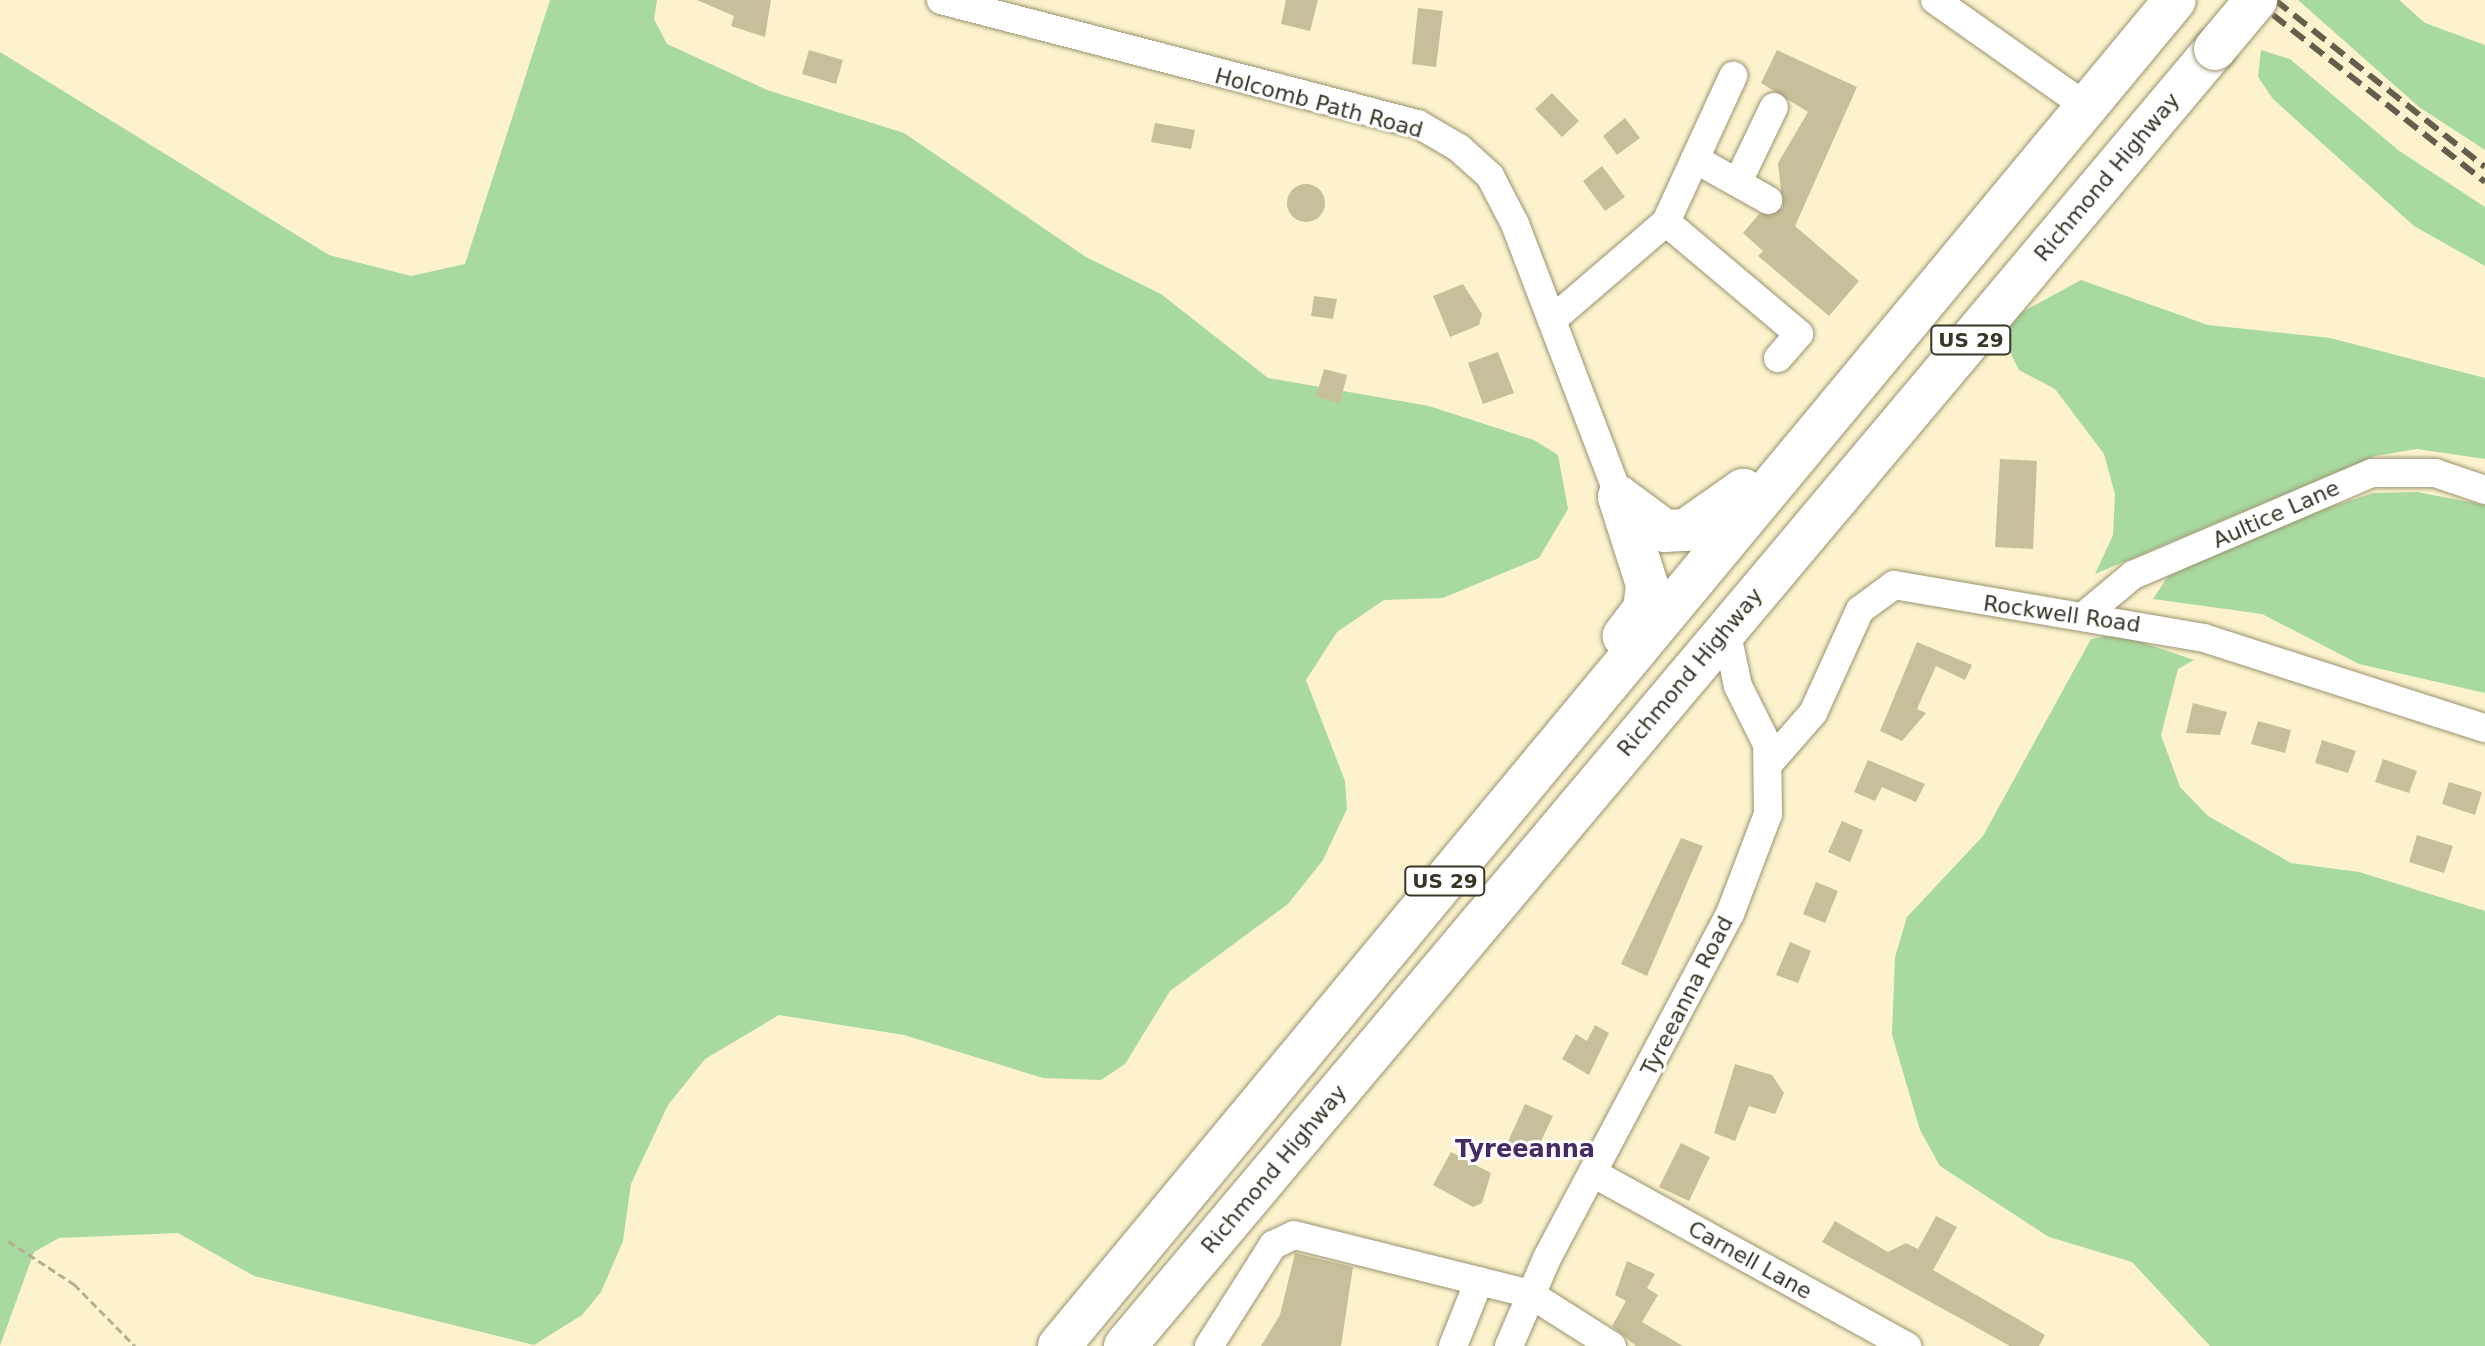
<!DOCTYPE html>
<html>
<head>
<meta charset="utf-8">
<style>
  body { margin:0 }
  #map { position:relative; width:2485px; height:1346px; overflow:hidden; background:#fcf3ce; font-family:"DejaVu Sans",sans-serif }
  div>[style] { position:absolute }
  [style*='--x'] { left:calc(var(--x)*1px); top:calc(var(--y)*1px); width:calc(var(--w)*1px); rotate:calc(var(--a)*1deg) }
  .green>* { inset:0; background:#a8d9a0 }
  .building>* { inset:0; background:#c7bf9b }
  .round { border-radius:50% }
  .path>* { height:3px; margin-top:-1.5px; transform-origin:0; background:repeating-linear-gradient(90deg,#b5ae91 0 8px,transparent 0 12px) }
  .roads { filter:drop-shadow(0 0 2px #9a926f) drop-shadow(0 0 2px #9a926f) }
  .minor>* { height:28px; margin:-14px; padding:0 14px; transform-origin:14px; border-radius:14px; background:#fff }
  .highway>* { height:42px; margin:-21px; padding:0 21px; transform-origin:21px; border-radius:21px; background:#fff }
  .rail>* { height:6px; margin-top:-3px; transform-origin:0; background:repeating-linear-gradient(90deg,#645f4c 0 16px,transparent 0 24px) }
  .bridges { filter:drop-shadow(0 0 2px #9a926f) drop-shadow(0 0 2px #9a926f) }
  .highway-bridge>* { height:42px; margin:-21px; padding:0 21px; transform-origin:21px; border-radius:21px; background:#fff }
  span { translate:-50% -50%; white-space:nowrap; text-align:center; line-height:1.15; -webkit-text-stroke:6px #fff; paint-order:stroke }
  .shield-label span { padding:2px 6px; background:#fff; border:2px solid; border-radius:6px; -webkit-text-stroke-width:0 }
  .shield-label { font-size:20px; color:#393527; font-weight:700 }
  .street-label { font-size:22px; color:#393527 }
  .neighbourhood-label { font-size:24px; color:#452a64; font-weight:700 }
</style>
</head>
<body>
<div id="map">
  <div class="green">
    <i style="clip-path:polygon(550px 0,657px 0,654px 19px,667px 44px,767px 90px,904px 133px,1086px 257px,1161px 294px,1268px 378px,1429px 406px,1534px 440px,1558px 455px,1568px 509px,1539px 558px,1443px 598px,1384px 600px,1337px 632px,1306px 680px,1345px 781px,1347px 809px,1323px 860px,1288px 904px,1170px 991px,1125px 1064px,1101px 1080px,1043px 1078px,904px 1035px,779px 1015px,705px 1059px,668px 1105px,631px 1184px,623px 1241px,601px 1292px,582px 1315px,534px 1345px,254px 1276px,178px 1233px,59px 1238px,34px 1252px,0 1346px,0 52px,329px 255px,411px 276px,465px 264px)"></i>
    <i style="clip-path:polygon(2298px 0,2399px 0,2425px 23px,2485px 45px,2485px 150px,2419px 107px)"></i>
    <i style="clip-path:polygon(2261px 50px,2290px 59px,2398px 150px,2485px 207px,2485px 266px,2414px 226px,2273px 99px,2258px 77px)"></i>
    <i style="clip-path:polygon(2081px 280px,2208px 325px,2330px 338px,2485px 378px,2485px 459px,2417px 449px,2375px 456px,2095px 574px,2113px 535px,2115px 494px,2104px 454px,2055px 389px,2019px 370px,2001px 334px,2006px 321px)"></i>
    <i style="clip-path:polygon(2417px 492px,2485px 505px,2485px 693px,2359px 664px,2262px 614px,2153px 599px,2168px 576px,2303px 516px,2373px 493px)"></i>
    <i style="clip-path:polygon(2117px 634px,2194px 660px,2178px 669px,2161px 735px,2180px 787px,2208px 816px,2291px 863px,2359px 872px,2485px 911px,2485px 1346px,2210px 1346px,2132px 1262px,2049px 1237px,1940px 1166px,1920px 1130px,1892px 1035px,1895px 957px,1907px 917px,1983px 836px,2091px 639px)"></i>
  </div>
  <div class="building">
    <i style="clip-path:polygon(697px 0,771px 0,765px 37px,731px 26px,734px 16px)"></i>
    <i style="clip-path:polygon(1286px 0,1318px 0,1310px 31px,1281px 24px)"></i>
    <i style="clip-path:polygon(1418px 8px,1443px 11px,1436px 67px,1412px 64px)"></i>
    <i style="clip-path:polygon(809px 50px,843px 60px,836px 84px,802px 74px)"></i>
    <i style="clip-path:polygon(1777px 50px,1857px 87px,1795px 226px,1859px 281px,1829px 316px,1758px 256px,1763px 251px,1743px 233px,1759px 214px,1783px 208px,1778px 163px,1808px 112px,1761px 83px)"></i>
    <i style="clip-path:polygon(1552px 93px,1579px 121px,1562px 137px,1535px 109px)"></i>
    <i style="clip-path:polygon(1625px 118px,1640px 138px,1617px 155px,1603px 136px)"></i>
    <i style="clip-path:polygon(1155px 123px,1195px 130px,1191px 149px,1151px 142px)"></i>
    <i style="clip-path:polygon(1602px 166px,1625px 197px,1605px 211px,1583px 181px)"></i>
    <i class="round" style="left:1287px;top:184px;width:38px;height:38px"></i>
    <i style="clip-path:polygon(1463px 284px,1482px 314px,1479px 325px,1450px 337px,1433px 296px)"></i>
    <i style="clip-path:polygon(1314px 296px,1337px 299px,1333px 319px,1311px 316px)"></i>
    <i style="clip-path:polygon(1498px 352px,1514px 393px,1483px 404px,1468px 363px)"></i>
    <i style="clip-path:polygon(1324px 369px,1347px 375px,1340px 403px,1316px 397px)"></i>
    <i style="clip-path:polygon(2000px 459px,2037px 461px,2033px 549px,1995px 547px)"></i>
    <i style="clip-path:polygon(1917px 642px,1972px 665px,1965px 680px,1936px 666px,1917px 709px,1926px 713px,1902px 741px,1880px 731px)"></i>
    <i style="clip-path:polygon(2193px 703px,2227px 712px,2220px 735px,2186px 733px)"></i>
    <i style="clip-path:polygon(2258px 721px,2291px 730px,2285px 753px,2251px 744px)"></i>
    <i style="clip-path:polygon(2322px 740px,2356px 751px,2348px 773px,2315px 763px)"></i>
    <i style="clip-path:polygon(2383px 759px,2417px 771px,2409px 793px,2375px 782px)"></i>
    <i style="clip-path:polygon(1868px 760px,1925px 784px,1916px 802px,1882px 787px,1875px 801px,1854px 792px)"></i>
    <i style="clip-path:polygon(2449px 782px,2482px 792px,2475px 815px,2442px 804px)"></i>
    <i style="clip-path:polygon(1842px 821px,1863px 830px,1850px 862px,1828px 852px)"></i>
    <i style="clip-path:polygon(2417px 835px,2453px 846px,2444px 873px,2409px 862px)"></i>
    <i style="clip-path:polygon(1681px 838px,1703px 846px,1647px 976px,1621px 964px)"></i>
    <i style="clip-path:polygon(1816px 882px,1838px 891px,1825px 923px,1803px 914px)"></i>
    <i style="clip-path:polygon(1790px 942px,1811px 951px,1798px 983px,1776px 975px)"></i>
    <i style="clip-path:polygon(1595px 1025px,1609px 1033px,1589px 1075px,1562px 1059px,1576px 1034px,1587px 1041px)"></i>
    <i style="clip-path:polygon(1735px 1064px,1772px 1075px,1784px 1093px,1775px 1114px,1749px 1106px,1735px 1141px,1714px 1133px)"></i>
    <i style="clip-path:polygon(1525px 1104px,1553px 1116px,1532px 1160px,1505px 1148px)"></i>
    <i style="clip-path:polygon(1681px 1143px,1710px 1157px,1689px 1201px,1659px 1187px)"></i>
    <i style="clip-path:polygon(1451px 1152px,1491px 1173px,1482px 1203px,1473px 1207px,1433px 1185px)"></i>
    <i style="clip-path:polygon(1936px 1216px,1957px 1227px,1933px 1270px,2045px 1335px,2039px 1346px,2010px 1346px,1822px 1242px,1835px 1221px,1888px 1252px,1906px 1243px,1918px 1249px)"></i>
    <i style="clip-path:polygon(1295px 1253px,1353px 1267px,1341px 1346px,1261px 1346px,1280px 1315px)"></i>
    <i style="clip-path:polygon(1627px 1261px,1655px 1274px,1647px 1288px,1658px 1295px,1642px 1322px,1683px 1346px,1636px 1346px,1612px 1326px,1626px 1301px,1615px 1295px)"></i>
  </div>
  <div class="path">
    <i style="--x:8;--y:1241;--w:79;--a:33.1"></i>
    <i style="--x:74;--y:1284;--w:87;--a:45.5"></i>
  </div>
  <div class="roads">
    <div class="minor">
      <i style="--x:941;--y:0;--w:493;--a:14.6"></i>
      <i style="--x:1418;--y:124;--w:48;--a:30.3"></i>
      <i style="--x:1459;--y:148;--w:42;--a:42.1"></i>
      <i style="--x:1490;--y:176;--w:54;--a:62.5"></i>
      <i style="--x:1515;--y:224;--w:292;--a:69.1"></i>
      <i style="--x:1935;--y:0;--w:184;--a:35.2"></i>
      <i style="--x:1695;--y:159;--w:84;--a:29.3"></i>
      <i style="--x:1738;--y:182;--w:83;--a:-64.4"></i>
      <i style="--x:1666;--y:222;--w:174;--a:40.1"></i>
      <i style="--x:1799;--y:334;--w:32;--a:131"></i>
      <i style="--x:1552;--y:320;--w:150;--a:-40.7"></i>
      <i style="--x:1666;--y:222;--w:161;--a:-65.3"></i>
      <i style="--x:2085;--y:615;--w:62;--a:-39.8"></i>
      <i style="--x:2133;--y:575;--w:260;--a:-23.1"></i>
      <i style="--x:2372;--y:473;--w:63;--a:0"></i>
      <i style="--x:2435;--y:473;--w:53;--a:18.8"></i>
      <i style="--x:1771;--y:761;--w:64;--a:-48.8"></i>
      <i style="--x:1813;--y:713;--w:113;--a:-65.5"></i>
      <i style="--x:1860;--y:610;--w:42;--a:-36.3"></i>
      <i style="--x:1894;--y:585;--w:314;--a:9.7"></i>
      <i style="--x:2204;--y:638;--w:295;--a:17.8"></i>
      <i style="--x:1593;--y:1173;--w:359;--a:28.9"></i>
      <i style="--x:1209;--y:1346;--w:120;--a:-57.6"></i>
      <i style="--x:1273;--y:1245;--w:23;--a:-25"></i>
      <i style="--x:1294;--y:1235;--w:243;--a:14"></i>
      <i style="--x:1530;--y:1294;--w:97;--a:32.4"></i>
      <i style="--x:1453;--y:1346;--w:70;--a:-68.2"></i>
      <i style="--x:1509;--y:1346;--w:96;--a:-66.6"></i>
      <i style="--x:1547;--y:1258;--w:390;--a:-62"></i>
      <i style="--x:1730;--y:914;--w:107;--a:-69.2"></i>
      <i style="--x:1768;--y:814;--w:70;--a:-90.8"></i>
      <i style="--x:1767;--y:744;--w:65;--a:-116.6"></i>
      <i style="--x:1738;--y:686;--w:57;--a:-102.1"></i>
    </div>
    <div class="highway">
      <i style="--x:1619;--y:497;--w:92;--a:72.3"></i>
      <i style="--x:1647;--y:585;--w:24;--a:97"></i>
      <i style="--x:1644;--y:609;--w:34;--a:127"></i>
      <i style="--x:1619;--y:497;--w:57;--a:36.5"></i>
      <i style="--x:1665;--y:531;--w:21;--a:-3"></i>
      <i style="--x:1686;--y:530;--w:70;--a:-35.1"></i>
      <i style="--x:1059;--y:1346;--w:1748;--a:-50.34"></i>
      <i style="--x:1125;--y:1346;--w:1694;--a:-49.96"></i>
    </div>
  </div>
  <div class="rail">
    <i style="--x:2254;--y:0;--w:294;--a:38.2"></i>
    <i style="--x:2275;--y:0;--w:268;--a:38.5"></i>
  </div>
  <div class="bridges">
    <div class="highway-bridge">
      <i style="--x:2215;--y:49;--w:64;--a:-50.1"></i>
    </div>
  </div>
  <div class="shield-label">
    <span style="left:1971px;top:340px">US 29</span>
    <span style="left:1445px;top:881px">US 29</span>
  </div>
  <div class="street-label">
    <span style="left:1319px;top:103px;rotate:15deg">Holcomb Path Road</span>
    <span style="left:2107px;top:177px;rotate:-50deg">Richmond Highway</span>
    <span style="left:2276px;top:514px;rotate:-24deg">Aultice Lane</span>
    <span style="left:2062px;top:614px;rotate:8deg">Rockwell Road</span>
    <span style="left:1690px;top:672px;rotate:-50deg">Richmond Highway</span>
    <span style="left:1687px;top:996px;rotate:-63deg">Tyreeanna Road</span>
    <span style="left:1274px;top:1169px;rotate:-50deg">Richmond Highway</span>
    <span style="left:1750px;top:1260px;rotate:29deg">Carnell Lane</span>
  </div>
  <div class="neighbourhood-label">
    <span style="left:1525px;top:1150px">Tyreeanna</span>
  </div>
</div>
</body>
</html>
